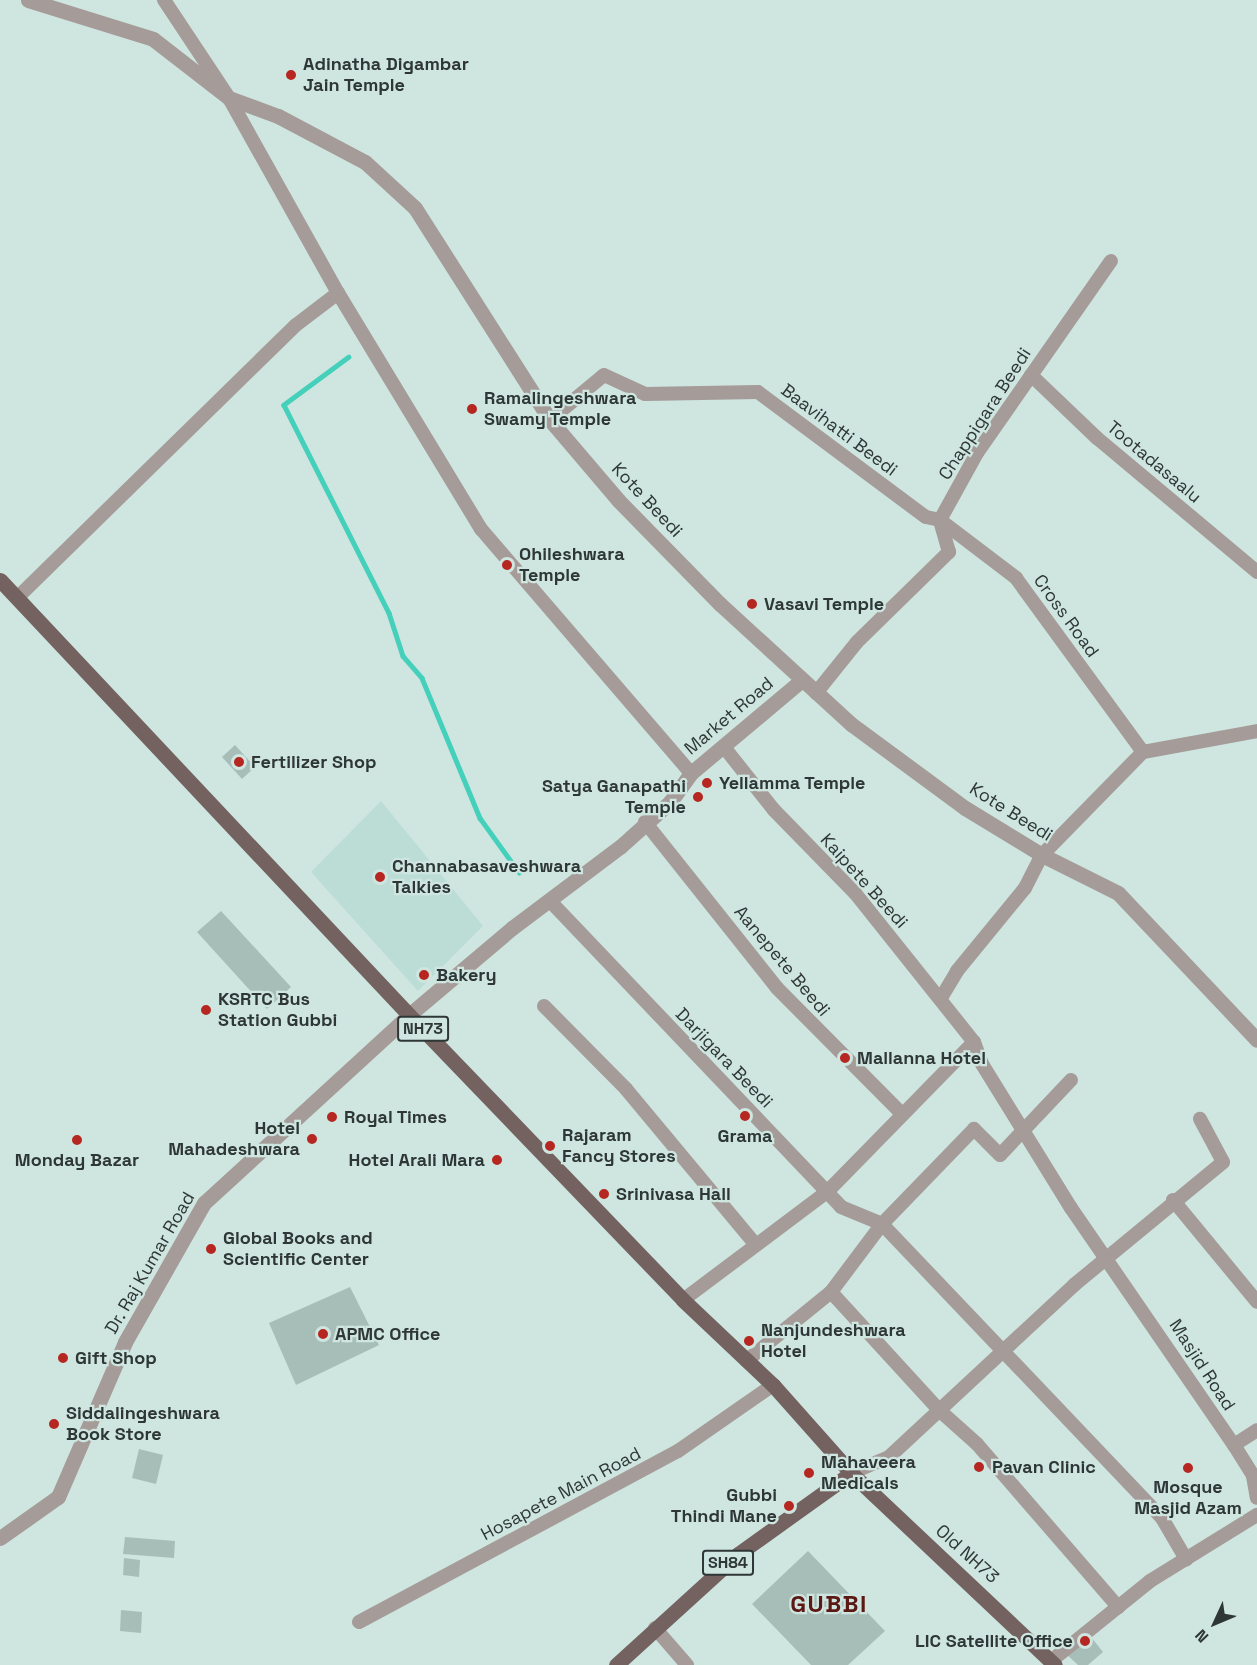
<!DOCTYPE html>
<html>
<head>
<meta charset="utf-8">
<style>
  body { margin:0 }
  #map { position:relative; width:1257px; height:1665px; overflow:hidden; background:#cee5e0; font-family:"Space Grotesk",sans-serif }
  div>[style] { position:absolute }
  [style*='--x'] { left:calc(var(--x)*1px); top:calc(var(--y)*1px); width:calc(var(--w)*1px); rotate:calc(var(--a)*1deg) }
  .built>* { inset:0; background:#bcddd6 }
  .stream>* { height:4.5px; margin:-2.25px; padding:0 2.25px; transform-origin:2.25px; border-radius:2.25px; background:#44d0ba }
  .building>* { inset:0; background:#a7beb8 }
  .minor>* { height:14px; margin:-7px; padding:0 7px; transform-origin:7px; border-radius:7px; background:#a59b99 }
  .tertiary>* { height:15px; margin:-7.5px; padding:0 7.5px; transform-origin:7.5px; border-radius:7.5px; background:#a59b99 }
  .primary>* { height:15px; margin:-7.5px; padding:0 7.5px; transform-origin:7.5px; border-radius:7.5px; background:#736260 }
  .dots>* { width:16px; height:16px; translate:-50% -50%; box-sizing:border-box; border:3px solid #cee5e0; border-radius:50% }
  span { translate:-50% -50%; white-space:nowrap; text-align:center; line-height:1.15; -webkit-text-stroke:4.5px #cee5e0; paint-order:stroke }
  .shield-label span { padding:2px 4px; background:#cee5e0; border:2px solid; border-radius:4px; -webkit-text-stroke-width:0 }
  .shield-label { font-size:16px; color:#2e3735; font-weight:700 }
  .poi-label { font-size:18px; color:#2e3735; font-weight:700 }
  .left { translate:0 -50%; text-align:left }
  .right { translate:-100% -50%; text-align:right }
  .street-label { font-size:18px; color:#2e3735 }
  .district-label { font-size:24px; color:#5c1812; font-weight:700; letter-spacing:1.5px }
  .north { position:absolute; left:1185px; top:1593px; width:60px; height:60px; -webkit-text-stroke:4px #cee5e0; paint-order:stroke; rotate:226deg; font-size:16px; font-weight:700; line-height:24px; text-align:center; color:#2e3735 }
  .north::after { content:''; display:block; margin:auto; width:21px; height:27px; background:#2e3735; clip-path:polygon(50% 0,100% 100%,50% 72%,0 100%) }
</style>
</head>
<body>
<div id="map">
  <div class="built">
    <i style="clip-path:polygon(381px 801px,483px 926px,418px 991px,311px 872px)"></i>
  </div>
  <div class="stream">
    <i style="--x:349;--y:357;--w:81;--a:143.6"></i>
    <i style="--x:284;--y:405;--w:233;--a:63.2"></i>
    <i style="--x:389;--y:613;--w:45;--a:72"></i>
    <i style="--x:403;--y:656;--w:29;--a:49"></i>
    <i style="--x:422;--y:678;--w:152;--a:67.5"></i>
    <i style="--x:480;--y:818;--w:67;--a:54.2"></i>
  </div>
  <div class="building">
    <i style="clip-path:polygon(235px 745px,255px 767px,242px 779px,222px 757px)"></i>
    <i style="clip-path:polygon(221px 911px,291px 987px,267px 1009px,197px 932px)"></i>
    <i style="clip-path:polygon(350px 1287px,379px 1345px,296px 1385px,269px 1323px)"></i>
    <i style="clip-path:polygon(139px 1449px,163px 1455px,156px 1484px,132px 1478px)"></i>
    <i style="clip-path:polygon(125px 1537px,175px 1541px,174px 1558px,123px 1554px)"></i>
    <i style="clip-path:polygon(808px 1551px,885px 1631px,848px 1665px,811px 1665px,752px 1604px)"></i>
    <i style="clip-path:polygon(124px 1558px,140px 1560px,139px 1577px,123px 1575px)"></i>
    <i style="clip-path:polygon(121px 1610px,142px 1612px,141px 1633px,120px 1631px)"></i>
    <i style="clip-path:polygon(1087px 1632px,1103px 1652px,1088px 1665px,1078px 1665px,1063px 1651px)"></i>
  </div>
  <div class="minor">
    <i style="--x:164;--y:0;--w:118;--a:56.4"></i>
    <i style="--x:229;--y:98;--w:223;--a:60.8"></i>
    <i style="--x:338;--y:293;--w:276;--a:58.8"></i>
    <i style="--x:481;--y:529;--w:322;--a:49.3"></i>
    <i style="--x:1031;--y:375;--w:91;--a:43.7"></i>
    <i style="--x:1097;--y:438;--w:209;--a:39.9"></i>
    <i style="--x:550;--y:420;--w:70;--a:-39.8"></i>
    <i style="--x:604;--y:375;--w:45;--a:24.9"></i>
    <i style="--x:645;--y:394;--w:113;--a:-1"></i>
    <i style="--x:758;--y:392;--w:209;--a:36.7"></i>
    <i style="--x:926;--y:517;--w:14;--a:12"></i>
    <i style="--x:940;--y:520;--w:96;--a:37.3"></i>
    <i style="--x:1016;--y:578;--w:215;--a:53.9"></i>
    <i style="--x:17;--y:598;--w:390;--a:-44.4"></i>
    <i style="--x:296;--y:325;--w:53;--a:-37.3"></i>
    <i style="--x:816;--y:693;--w:65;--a:-51.2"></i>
    <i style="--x:857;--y:642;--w:129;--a:-44.4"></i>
    <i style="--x:949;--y:552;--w:33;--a:-106"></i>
    <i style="--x:940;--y:520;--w:77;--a:-61.1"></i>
    <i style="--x:977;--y:453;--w:234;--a:-55.1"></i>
    <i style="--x:724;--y:747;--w:80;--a:51.6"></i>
    <i style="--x:774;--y:810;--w:116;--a:45.7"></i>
    <i style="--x:855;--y:893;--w:191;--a:51.4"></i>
    <i style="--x:974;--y:1042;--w:23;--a:70"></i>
    <i style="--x:982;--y:1064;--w:169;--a:58.3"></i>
    <i style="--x:1071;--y:1208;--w:288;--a:55.5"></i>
    <i style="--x:1234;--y:1445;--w:36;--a:58"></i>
    <i style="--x:1253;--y:1476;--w:22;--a:80"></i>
    <i style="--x:645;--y:822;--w:212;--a:51.5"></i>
    <i style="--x:777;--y:988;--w:177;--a:45.2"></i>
    <i style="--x:550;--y:901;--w:422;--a:46.4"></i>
    <i style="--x:841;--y:1207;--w:44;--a:22.5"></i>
    <i style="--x:882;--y:1224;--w:85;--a:126.9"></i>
    <i style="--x:831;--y:1292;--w:109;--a:140.9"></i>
    <i style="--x:941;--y:998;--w:31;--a:-59"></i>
    <i style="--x:957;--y:971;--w:107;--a:-50.7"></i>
    <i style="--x:1025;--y:888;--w:37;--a:-63"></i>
    <i style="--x:1042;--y:855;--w:144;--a:-45.6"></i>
    <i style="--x:1143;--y:752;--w:116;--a:-10.4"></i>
    <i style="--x:544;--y:1006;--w:117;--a:45.3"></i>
    <i style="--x:626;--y:1089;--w:203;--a:50.2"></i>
    <i style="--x:1071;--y:1080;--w:103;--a:133.4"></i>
    <i style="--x:1000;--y:1155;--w:37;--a:-135"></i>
    <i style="--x:974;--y:1129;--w:132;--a:134.1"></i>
    <i style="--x:882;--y:1224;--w:406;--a:46.4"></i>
    <i style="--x:1162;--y:1518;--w:48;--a:59.7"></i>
    <i style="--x:1173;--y:1200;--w:132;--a:50.5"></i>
    <i style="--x:831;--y:1292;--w:160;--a:47.5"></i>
    <i style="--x:939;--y:1410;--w:51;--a:41.8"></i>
    <i style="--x:977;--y:1444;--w:216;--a:49.1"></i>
    <i style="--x:683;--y:1300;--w:180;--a:-36.9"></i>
    <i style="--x:827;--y:1192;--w:210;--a:-45.6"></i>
    <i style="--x:1234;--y:1445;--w:27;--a:-33"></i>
    <i style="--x:851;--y:1473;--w:41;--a:-22.8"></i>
    <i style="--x:889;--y:1457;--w:253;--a:-42.9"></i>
    <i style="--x:1074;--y:1285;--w:193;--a:-39.5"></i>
    <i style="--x:1223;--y:1162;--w:49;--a:-118.1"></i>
    <i style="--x:359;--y:1622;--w:362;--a:-28.2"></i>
    <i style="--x:678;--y:1451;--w:116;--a:-34.8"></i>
    <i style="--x:655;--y:1628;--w:49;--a:49.1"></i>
    <i style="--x:1051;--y:1661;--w:127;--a:-38.9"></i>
    <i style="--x:1150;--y:1581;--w:126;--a:-31.7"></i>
  </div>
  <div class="tertiary">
    <i style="--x:28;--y:0;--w:131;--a:17.3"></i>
    <i style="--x:153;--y:39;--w:96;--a:37.8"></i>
    <i style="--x:229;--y:98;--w:52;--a:20.2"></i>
    <i style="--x:278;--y:116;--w:98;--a:27.9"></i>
    <i style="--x:365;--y:162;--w:68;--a:42.6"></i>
    <i style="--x:415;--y:208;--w:251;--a:57.5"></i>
    <i style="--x:550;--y:420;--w:105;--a:49.6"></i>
    <i style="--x:618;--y:500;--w:146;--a:45.6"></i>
    <i style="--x:720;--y:604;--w:178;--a:42.5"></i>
    <i style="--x:851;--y:724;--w:142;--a:36.4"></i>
    <i style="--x:965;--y:808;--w:90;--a:31.4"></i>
    <i style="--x:1042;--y:855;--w:85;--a:26.6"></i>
    <i style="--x:1118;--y:893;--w:202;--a:46.6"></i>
    <i style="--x:0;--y:1538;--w:71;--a:-35.3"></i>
    <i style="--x:58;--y:1497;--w:169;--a:-66.6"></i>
    <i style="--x:125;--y:1342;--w:160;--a:-60.4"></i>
    <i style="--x:204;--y:1203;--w:278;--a:-42.5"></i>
    <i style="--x:409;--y:1015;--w:135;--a:-40.2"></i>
    <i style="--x:512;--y:928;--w:136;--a:-37"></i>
    <i style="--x:621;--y:846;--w:66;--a:-41.9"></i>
    <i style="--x:670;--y:802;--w:36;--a:-54"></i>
    <i style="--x:691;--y:773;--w:145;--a:-40"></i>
  </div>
  <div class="primary">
    <i style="--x:0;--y:580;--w:597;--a:46.76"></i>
    <i style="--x:409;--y:1015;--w:395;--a:46.1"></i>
    <i style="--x:683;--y:1300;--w:124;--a:43.4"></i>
    <i style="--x:773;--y:1385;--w:118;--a:48.4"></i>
    <i style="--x:851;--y:1473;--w:280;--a:43.3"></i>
    <i style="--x:616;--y:1665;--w:165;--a:-42.3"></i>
    <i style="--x:738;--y:1554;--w:139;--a:-35.6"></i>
  </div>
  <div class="dots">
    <i style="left:291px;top:75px;background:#b52720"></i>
    <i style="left:472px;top:409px;background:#b52720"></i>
    <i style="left:507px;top:565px;background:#b52720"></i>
    <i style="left:752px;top:604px;background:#b52720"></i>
    <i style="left:239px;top:762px;background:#b52720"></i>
    <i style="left:707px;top:783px;background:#b52720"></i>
    <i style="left:698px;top:797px;background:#b52720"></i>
    <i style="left:380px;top:877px;background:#b52720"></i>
    <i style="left:424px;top:975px;background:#b52720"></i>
    <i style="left:206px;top:1010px;background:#b52720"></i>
    <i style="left:845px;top:1058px;background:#b52720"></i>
    <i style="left:745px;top:1116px;background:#b52720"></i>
    <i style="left:332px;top:1117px;background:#b52720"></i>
    <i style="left:312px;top:1139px;background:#b52720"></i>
    <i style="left:77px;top:1140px;background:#b52720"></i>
    <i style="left:550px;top:1146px;background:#b52720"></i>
    <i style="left:497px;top:1160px;background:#b52720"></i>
    <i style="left:604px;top:1194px;background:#b52720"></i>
    <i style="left:211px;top:1249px;background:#b52720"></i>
    <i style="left:323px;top:1334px;background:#b52720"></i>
    <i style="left:749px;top:1341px;background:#b52720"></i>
    <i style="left:63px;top:1358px;background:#b52720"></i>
    <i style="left:54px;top:1424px;background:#b52720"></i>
    <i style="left:979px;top:1467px;background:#b52720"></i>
    <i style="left:1188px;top:1468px;background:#b52720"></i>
    <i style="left:809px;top:1473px;background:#b52720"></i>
    <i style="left:789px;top:1506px;background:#b52720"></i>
    <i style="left:1085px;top:1641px;background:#b52720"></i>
  </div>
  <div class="shield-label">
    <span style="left:423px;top:1029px">NH73</span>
    <span style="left:728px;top:1563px">SH84</span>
  </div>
  <div class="poi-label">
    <span class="left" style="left:303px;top:75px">Adinatha Digambar<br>Jain Temple</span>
    <span class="left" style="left:484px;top:409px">Ramalingeshwara<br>Swamy Temple</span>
    <span class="left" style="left:519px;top:565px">Ohileshwara<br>Temple</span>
    <span class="left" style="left:764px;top:604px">Vasavi Temple</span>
    <span class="left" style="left:251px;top:762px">Fertilizer Shop</span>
    <span class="left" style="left:719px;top:783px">Yellamma Temple</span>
    <span class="right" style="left:686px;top:797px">Satya Ganapathi<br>Temple</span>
    <span class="left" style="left:392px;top:877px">Channabasaveshwara<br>Talkies</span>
    <span class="left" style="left:436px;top:975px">Bakery</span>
    <span class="left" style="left:218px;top:1010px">KSRTC Bus<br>Station Gubbi</span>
    <span class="left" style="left:857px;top:1058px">Mallanna Hotel</span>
    <span class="left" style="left:344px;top:1117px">Royal Times</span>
    <span class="right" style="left:300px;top:1139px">Hotel<br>Mahadeshwara</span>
    <span class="left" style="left:562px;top:1146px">Rajaram<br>Fancy Stores</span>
    <span style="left:745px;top:1136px">Grama</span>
    <span style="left:77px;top:1160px">Monday Bazar</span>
    <span class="right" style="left:485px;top:1160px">Hotel Arali Mara</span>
    <span class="left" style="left:616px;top:1194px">Srinivasa Hall</span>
    <span class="left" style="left:223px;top:1249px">Global Books and<br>Scientific Center</span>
    <span class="left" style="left:761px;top:1341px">Nanjundeshwara<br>Hotel</span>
    <span class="left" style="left:335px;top:1334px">APMC Office</span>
    <span class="left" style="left:75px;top:1358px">Gift Shop</span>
    <span class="left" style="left:66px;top:1424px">Siddalingeshwara<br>Book Store</span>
    <span class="left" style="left:821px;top:1473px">Mahaveera<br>Medicals</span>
    <span class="left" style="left:992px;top:1467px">Pavan Clinic</span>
    <span style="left:1188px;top:1498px">Mosque<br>Masjid Azam</span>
    <span class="right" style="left:777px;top:1506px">Gubbi<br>Thindi Mane</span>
    <span class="right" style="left:1073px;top:1641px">LIC Satellite Office</span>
  </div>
  <div class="street-label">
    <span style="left:985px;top:414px;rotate:-57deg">Chappigara Beedi</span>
    <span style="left:839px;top:430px;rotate:37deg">Baavihatti Beedi</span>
    <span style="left:1154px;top:462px;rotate:40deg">Tootadasaalu</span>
    <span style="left:647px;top:500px;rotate:47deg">Kote Beedi</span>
    <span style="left:1066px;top:616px;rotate:54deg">Cross Road</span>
    <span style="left:729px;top:716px;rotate:-40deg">Market Road</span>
    <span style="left:1011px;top:812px;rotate:32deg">Kote Beedi</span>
    <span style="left:864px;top:881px;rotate:48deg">Kaipete Beedi</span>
    <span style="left:782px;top:961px;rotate:50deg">Aanepete Beedi</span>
    <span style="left:724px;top:1058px;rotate:46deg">Darjigara Beedi</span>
    <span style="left:150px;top:1263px;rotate:-60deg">Dr. Raj Kumar Road</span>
    <span style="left:1202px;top:1365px;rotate:57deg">Masjid Road</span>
    <span style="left:561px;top:1494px;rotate:-28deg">Hosapete Main Road</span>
    <span style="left:967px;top:1554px;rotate:42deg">Old NH73</span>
  </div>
  <div class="district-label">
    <span style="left:829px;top:1604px">GUBBI</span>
  </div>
  <div class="north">N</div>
</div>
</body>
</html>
